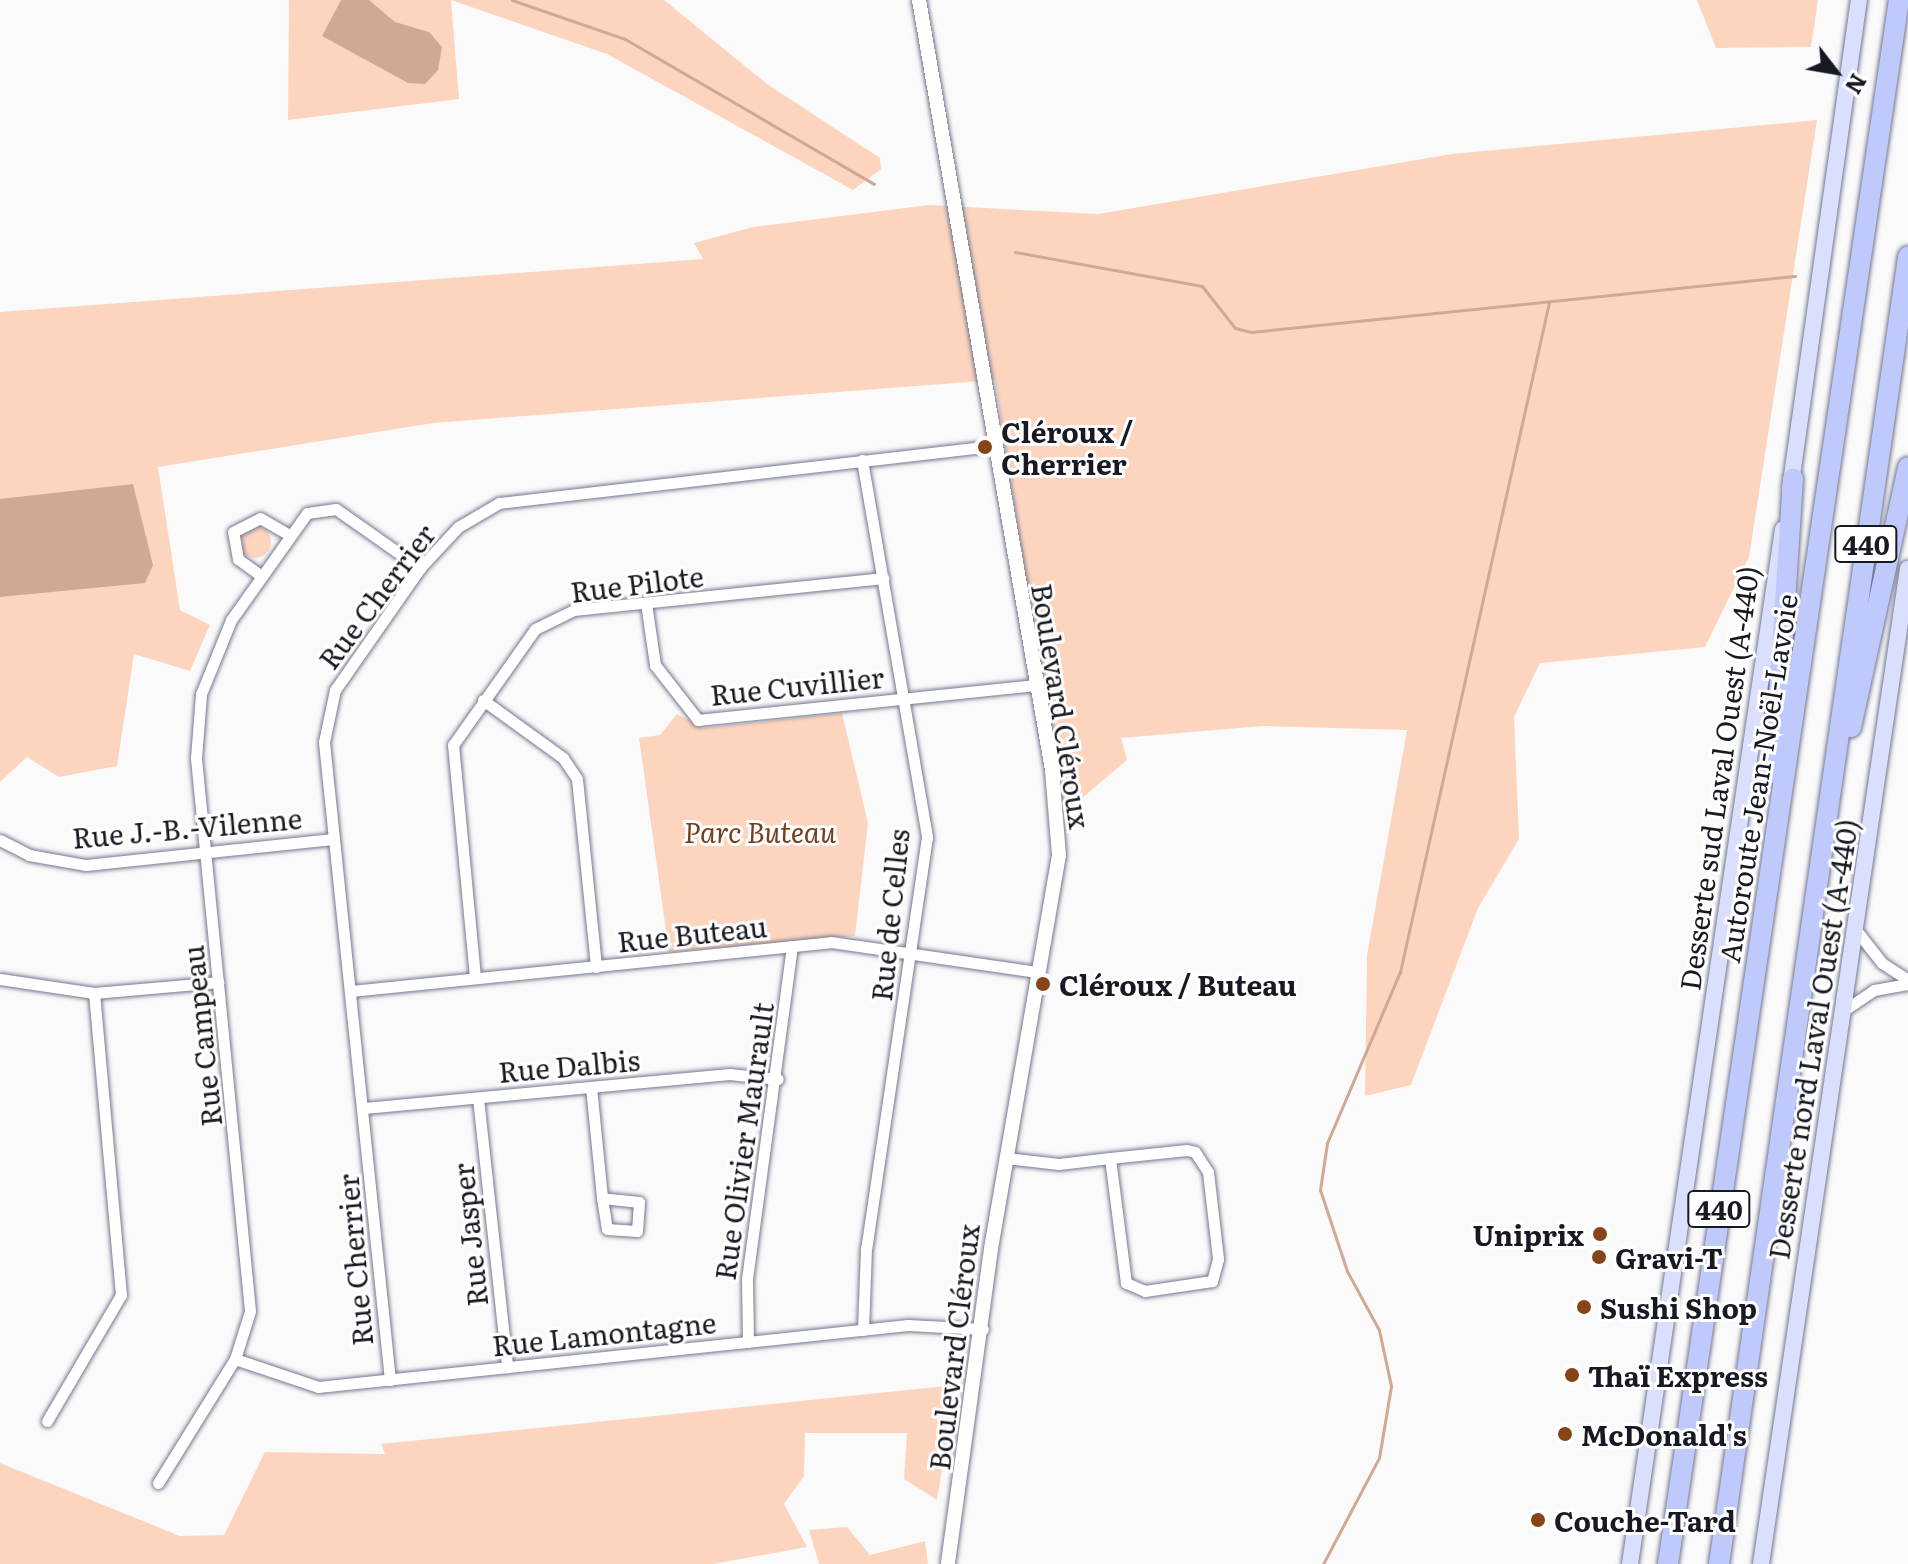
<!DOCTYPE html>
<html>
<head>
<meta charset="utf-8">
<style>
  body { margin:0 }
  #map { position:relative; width:1908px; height:1564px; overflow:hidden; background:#fafafa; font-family:Literata,serif }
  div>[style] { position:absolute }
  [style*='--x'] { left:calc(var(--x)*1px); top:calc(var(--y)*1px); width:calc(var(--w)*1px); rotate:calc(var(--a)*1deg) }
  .green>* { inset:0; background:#fdd5bf }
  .round { border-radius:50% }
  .water>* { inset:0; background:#d1a892 }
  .stream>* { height:3px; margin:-1.5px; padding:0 1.5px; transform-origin:1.5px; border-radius:1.5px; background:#d1a892 }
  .roads { filter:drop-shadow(0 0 2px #737890) drop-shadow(0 0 2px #737890) }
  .minor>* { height:11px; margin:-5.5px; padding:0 5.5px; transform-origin:5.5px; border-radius:5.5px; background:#fff }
  .tertiary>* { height:14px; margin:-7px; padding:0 7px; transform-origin:7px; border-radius:7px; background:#fff }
  .primary>* { height:16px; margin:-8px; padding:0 8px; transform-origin:8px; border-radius:8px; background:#d9dffd }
  .motorway>* { height:20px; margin:-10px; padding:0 10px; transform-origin:10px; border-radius:10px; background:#c0c9fc }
  .dots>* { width:22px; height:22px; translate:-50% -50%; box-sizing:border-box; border:4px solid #fff; border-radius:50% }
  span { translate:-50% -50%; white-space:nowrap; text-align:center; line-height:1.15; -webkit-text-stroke:6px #fff; paint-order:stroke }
  .shield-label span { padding:2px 6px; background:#fff; border:2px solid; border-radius:6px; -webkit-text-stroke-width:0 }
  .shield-label { font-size:26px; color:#181a23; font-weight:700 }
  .poi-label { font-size:28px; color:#181a23; font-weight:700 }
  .left { translate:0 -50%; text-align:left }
  .right { translate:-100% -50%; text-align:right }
  .street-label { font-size:28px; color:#181a23 }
  .park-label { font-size:28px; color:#75401f; font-style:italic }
  .north { position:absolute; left:1796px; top:32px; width:80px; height:80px; -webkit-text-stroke:6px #fff; paint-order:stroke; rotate:121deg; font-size:22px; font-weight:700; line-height:32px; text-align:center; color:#181a23 }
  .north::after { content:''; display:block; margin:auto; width:28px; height:36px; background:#181a23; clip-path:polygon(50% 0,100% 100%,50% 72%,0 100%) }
</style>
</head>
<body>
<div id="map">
  <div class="green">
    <i style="clip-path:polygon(289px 0,451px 0,459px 99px,288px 120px)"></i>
    <i style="clip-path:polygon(451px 0,664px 0,767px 84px,880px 158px,881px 169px,853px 190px,607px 54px)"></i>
    <i style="clip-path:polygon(1697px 0,1818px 0,1811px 47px,1716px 48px)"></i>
    <i style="clip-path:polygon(1817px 120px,1749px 557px,1705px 647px,1540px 663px,1514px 717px,1519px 839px,1478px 908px,1411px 1085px,1365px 1096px,1367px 955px,1407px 730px,1262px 726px,1121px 738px,1127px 760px,1062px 815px,995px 380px,433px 423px,158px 467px,180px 610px,210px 625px,190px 671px,134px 654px,117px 766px,59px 777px,27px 757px,0 782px,0 312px,703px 259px,694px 243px,753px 227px,929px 205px,1098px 214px,1452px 154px)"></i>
    <i class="round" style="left:239px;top:526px;width:32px;height:32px"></i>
    <i style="clip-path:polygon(842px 713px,868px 823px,855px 936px,669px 952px,639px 738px,660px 735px,677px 714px,704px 728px)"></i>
    <i style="clip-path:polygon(956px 1385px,937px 1500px,904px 1479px,907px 1433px,805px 1433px,804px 1476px,784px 1504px,807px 1547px,713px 1564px,0 1564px,0 1463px,180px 1536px,224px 1535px,265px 1452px,385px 1454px,381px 1444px)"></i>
    <i style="clip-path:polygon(847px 1527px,870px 1555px,925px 1541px,928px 1564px,819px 1564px,809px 1530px)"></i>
  </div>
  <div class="water">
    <i style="clip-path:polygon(341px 0,369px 0,395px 22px,429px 32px,442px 47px,438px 70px,425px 84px,408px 83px,322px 36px)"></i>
    <i style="clip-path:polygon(133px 484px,153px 565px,145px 583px,0 597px,0 499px)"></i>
  </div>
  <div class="stream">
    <i style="--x:512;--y:0;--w:120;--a:19"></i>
    <i style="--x:625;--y:39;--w:288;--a:30.2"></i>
    <i style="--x:1015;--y:252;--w:190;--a:10.3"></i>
    <i style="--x:1202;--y:286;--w:53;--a:51.8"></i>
    <i style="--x:1235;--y:328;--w:16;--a:14"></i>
    <i style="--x:1251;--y:332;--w:547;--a:-5.88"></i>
    <i style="--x:1323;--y:1564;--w:120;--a:-62.2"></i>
    <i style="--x:1379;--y:1458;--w:73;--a:-80.5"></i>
    <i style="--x:1391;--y:1386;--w:57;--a:-102.1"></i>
    <i style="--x:1379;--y:1330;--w:67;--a:-118.5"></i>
    <i style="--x:1347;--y:1271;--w:85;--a:-108.4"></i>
    <i style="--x:1320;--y:1190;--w:48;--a:-81.5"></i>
    <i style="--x:1327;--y:1143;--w:186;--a:-66.9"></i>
    <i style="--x:1400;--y:972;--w:686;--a:-77.46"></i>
  </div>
  <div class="roads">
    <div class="minor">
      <i style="--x:862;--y:460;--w:383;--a:80.2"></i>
      <i style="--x:927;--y:837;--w:416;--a:98.4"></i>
      <i style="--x:866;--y:1248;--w:82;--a:92.1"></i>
      <i style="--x:260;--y:575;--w:27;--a:-144"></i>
      <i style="--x:238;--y:559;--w:27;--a:-100"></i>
      <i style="--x:233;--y:532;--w:30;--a:-27"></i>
      <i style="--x:260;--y:518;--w:34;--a:30"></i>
      <i style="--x:646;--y:603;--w:63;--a:81.7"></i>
      <i style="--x:655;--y:665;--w:70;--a:52"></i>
      <i style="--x:698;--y:720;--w:339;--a:-5.9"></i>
      <i style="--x:483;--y:700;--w:99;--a:35.9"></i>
      <i style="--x:563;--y:758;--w:25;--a:56"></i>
      <i style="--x:577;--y:779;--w:189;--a:84.2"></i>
      <i style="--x:0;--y:840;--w:33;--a:27"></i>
      <i style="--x:29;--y:855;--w:58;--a:10"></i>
      <i style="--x:86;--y:865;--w:248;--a:-6"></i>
      <i style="--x:1856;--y:930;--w:42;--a:51.8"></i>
      <i style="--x:1882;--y:963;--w:31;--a:33"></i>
      <i style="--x:475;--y:977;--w:233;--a:-95.4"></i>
      <i style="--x:453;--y:745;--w:142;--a:-54.7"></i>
      <i style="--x:535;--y:629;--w:43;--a:-26"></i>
      <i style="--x:574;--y:610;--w:311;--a:-5.9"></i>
      <i style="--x:0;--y:979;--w:95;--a:8.5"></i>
      <i style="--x:94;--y:993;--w:125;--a:-5"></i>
      <i style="--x:351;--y:991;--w:482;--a:-5.8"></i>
      <i style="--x:831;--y:942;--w:208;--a:8.3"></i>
      <i style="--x:1843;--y:1011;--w:37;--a:-34"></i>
      <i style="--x:1874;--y:990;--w:35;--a:-10"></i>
      <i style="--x:591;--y:1087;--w:112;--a:84.3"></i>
      <i style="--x:602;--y:1198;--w:31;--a:81"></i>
      <i style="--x:607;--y:1229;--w:30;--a:4"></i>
      <i style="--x:637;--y:1231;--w:29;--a:-86"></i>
      <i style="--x:639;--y:1202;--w:37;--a:-174"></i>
      <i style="--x:478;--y:1098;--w:271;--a:83.8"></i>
      <i style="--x:364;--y:1108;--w:367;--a:-5.3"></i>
      <i style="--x:729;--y:1074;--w:49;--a:5.8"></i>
      <i style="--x:1006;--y:1158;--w:53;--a:6.5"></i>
      <i style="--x:1059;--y:1164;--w:51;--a:-6.7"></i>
      <i style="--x:1110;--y:1158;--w:77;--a:-5.9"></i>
      <i style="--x:1187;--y:1150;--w:8;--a:14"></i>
      <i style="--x:1195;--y:1152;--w:24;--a:57"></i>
      <i style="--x:1208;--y:1172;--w:88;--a:83.4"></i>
      <i style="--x:1218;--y:1259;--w:23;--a:105"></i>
      <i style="--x:1212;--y:1281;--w:68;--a:171.5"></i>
      <i style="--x:1145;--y:1291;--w:21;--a:-157"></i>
      <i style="--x:1126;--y:1283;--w:126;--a:-97.3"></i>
      <i style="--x:748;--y:1342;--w:63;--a:-90.9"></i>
      <i style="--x:747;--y:1279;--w:336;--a:-82.3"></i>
      <i style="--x:235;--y:1359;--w:88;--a:18.6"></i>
      <i style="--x:318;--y:1387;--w:593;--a:-6"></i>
      <i style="--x:908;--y:1325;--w:75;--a:3.1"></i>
      <i style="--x:390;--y:1380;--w:641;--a:-95.91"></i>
      <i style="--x:324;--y:742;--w:53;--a:-78.1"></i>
      <i style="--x:335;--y:690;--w:149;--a:-55.1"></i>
      <i style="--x:420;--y:568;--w:56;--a:-47.2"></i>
      <i style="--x:458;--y:527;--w:48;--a:-30.3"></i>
      <i style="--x:499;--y:503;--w:497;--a:-6.6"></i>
      <i style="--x:47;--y:1421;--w:146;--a:-59.6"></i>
      <i style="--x:121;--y:1295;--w:303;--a:-95.1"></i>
      <i style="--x:158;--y:1483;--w:146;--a:-58.2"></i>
      <i style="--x:235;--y:1359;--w:50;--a:-72.6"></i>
      <i style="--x:250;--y:1311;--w:556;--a:-95.58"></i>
      <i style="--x:196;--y:758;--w:64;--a:-85.5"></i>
      <i style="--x:201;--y:694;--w:80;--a:-67.9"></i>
      <i style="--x:231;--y:620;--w:131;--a:-54.6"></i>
      <i style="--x:307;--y:513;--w:29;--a:-8"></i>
      <i style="--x:336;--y:509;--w:103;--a:35.1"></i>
    </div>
    <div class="tertiary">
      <i style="--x:919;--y:0;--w:781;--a:80.2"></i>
      <i style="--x:1052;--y:770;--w:85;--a:85.3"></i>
      <i style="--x:1059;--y:855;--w:400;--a:99.8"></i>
      <i style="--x:991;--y:1249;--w:318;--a:97.8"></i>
    </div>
    <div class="primary">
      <i style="--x:1790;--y:490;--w:495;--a:-82"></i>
      <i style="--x:1630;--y:1564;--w:1046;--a:-81.59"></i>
      <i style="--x:1761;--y:1564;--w:1006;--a:-81.6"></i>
    </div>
    <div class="motorway">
      <i style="--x:1851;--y:727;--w:266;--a:-77.6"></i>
      <i style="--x:1774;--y:773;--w:295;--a:-86.3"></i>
      <i style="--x:1668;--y:1564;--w:1581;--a:-81.6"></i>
      <i style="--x:1719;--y:1564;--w:1321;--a:-81.77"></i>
    </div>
  </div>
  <div class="dots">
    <i style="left:985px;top:447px;background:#874417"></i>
    <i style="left:1043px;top:984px;background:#874417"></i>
    <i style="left:1600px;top:1234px;background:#874417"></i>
    <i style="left:1599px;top:1257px;background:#874417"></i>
    <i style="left:1584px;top:1307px;background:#874417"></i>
    <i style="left:1572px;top:1375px;background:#874417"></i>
    <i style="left:1565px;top:1434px;background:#874417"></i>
    <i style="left:1538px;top:1520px;background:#874417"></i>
  </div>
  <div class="shield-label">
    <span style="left:1866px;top:544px">440</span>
    <span style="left:1719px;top:1209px">440</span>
  </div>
  <div class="poi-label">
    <span class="left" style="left:1001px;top:447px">Cléroux /<br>Cherrier</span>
    <span class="left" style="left:1059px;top:984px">Cléroux / Buteau</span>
    <span class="right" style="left:1584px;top:1234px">Uniprix</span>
    <span class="left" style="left:1615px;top:1257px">Gravi-T</span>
    <span class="left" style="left:1600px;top:1307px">Sushi Shop</span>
    <span class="left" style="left:1588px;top:1375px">Thaï Express</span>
    <span class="left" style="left:1581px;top:1434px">McDonald's</span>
    <span class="left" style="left:1554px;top:1520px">Couche-Tard</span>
  </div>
  <div class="street-label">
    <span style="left:637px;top:583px;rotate:-7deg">Rue Pilote</span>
    <span style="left:376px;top:596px;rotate:-53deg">Rue Cherrier</span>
    <span style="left:797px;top:685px;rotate:-6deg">Rue Cuvillier</span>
    <span style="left:1062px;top:706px;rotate:81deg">Boulevard Cléroux</span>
    <span style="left:1718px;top:778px;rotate:-82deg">Desserte sud Laval Ouest (A-440)</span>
    <span style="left:1757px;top:778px;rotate:-81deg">Autoroute Jean-Noël-Lavoie</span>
    <span style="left:187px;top:827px;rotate:-5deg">Rue J.-B.-Vilenne</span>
    <span style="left:889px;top:915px;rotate:-84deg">Rue de Celles</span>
    <span style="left:692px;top:933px;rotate:-6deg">Rue Buteau</span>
    <span style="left:201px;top:1036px;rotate:-96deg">Rue Campeau</span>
    <span style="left:1812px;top:1039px;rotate:-81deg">Desserte nord Laval Ouest (A-440)</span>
    <span style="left:569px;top:1065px;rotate:-5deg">Rue Dalbis</span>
    <span style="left:743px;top:1141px;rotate:-82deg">Rue Olivier Maurault</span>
    <span style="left:469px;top:1235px;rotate:-96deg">Rue Jasper</span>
    <span style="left:354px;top:1260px;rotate:-95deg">Rue Cherrier</span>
    <span style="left:604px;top:1333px;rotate:-6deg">Rue Lamontagne</span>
    <span style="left:953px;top:1347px;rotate:-83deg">Boulevard Cléroux</span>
  </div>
  <div class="park-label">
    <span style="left:760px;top:831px">Parc Buteau</span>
  </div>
  <div class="north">N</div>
</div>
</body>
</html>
